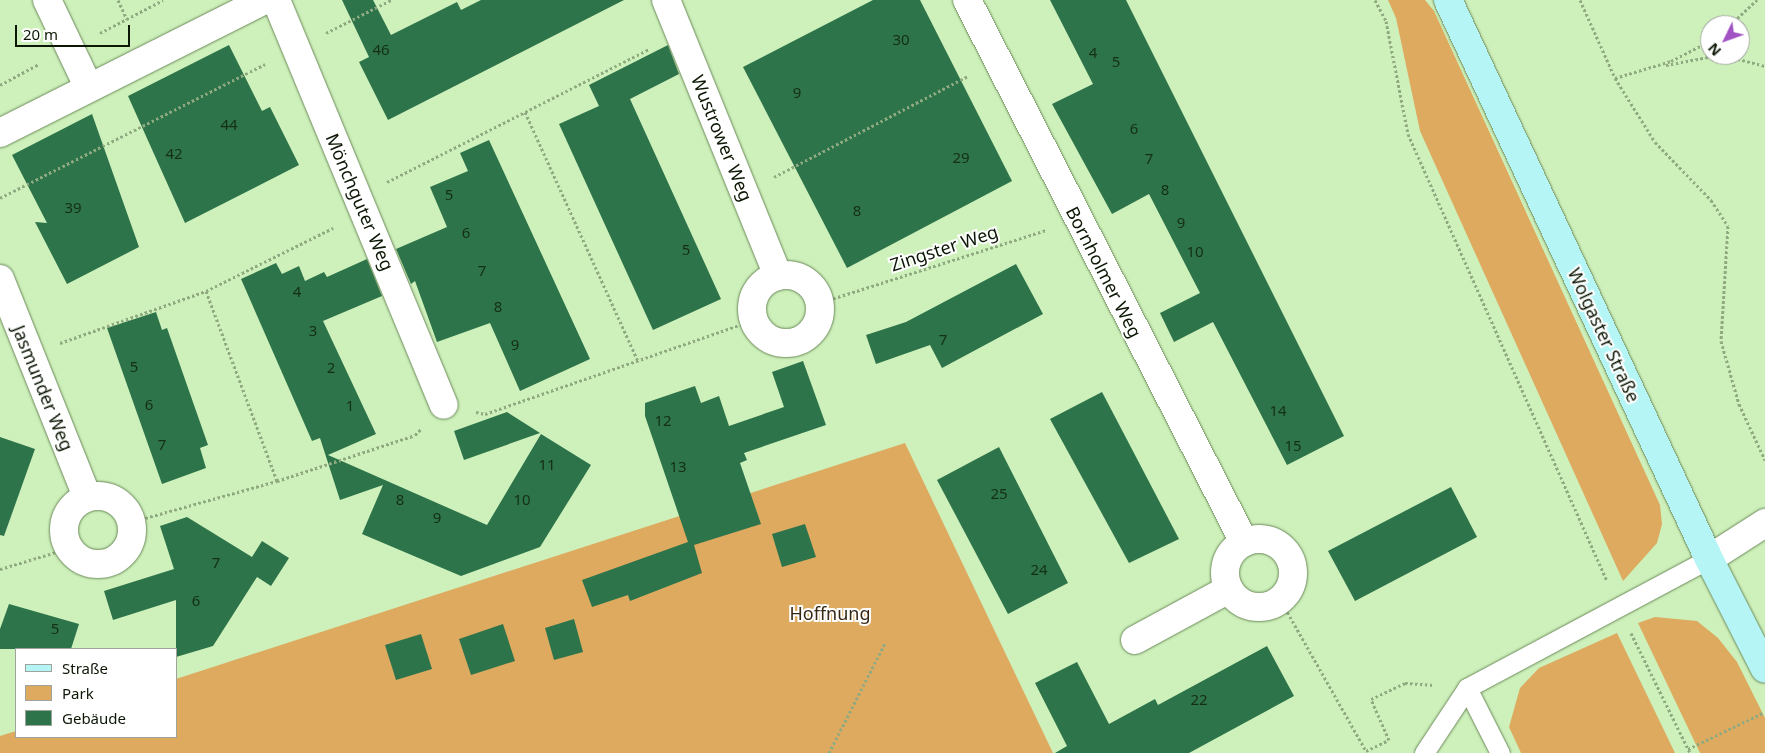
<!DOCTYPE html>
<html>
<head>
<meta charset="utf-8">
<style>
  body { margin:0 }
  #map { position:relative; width:1765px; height:753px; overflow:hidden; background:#cef0bb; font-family:"Noto Sans",sans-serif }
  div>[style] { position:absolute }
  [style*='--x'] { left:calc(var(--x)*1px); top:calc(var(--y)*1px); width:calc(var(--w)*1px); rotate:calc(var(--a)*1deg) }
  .green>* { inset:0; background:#ddaa60 }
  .building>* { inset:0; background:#2e744b }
  .path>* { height:3px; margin-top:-1.5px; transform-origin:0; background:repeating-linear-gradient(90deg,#8faa80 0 2.5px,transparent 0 5px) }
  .roads { filter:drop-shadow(0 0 1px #6b8a59) drop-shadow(0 0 1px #6b8a59) }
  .service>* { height:19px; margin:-9.5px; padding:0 9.5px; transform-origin:9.5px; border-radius:9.5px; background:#fff }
  .minor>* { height:28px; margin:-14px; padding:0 14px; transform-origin:14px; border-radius:14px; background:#fff }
  .minor>.ring { margin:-14px; padding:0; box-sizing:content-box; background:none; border:28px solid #fff; border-radius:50% }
  .secondary>* { height:28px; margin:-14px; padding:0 14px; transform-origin:14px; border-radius:14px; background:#b6f5f5 }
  span { translate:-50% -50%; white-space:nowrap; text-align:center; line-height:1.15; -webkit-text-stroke:4px #fff; paint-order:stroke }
  .number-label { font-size:15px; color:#142f16 }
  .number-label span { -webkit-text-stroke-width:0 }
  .street-label { font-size:18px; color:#0c1805 }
  .park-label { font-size:18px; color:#372815 }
  .legend { position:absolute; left:15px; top:648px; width:162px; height:90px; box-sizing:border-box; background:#fff; border:1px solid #9ea39b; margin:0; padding:6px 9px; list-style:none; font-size:15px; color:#0c1805 }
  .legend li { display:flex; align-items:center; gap:10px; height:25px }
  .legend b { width:25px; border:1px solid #9ea39b }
  .north { position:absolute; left:1700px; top:15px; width:50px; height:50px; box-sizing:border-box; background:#fff; border:1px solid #9ea39b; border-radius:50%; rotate:228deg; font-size:14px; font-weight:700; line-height:20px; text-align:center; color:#0c1805 }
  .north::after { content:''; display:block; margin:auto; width:18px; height:22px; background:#a152c3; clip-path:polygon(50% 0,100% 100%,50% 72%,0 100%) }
  .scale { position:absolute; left:15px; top:25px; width:115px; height:22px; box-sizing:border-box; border:2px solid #0c1805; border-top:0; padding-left:6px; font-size:15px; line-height:18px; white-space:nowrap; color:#0c1805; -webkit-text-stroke:4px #fff; paint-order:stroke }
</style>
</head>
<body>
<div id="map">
  <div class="green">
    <i style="clip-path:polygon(1388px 0,1425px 0,1434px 11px,1660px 505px,1662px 524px,1657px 543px,1623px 581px,1420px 131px,1396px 18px)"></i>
    <i style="clip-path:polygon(905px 443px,1053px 753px,0 753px,0 736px,16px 731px,16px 737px,176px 737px,176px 679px)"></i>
    <i style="clip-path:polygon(1655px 617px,1697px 621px,1718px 638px,1737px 662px,1765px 718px,1765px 753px,1700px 753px,1638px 623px)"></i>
    <i style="clip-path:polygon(1617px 633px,1675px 753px,1521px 753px,1509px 727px,1520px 688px,1539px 668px)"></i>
  </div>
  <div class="building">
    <i style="clip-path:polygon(342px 0,373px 0,391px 35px,457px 2px,461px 10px,481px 0,624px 0,388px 120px,359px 62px,369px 57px)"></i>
    <i style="clip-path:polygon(873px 0,920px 0,1012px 181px,847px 268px,743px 67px)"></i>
    <i style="clip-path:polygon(1050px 0,1126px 0,1344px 436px,1287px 465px,1213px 322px,1174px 342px,1160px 313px,1200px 293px,1149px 194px,1112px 214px,1052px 104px,1093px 84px)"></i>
    <i style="clip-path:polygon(229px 45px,262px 111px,270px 107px,299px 165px,185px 223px,128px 96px)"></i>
    <i style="clip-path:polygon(668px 45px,679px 74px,630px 99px,721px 299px,653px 330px,559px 124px,599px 106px,589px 85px)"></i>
    <i style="clip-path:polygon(92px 114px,139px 247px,67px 284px,35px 222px,47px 223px,12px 155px)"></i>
    <i style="clip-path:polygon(489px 140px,590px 359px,520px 391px,490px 323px,437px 342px,415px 281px,411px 284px,396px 249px,447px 227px,430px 187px,468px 171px,460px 153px)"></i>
    <i style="clip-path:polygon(367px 259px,382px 296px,323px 321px,376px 434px,328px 455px,487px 525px,541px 434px,591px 465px,540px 547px,461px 576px,362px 534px,383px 485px,340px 500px,320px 438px,312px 441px,241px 279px,276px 263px,282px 274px,299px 266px,305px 281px,324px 272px,327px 277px)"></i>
    <i style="clip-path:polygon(1016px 264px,1043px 314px,942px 368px,930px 345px,876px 364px,866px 335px,906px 322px)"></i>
    <i style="clip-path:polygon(156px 312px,162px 330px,167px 328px,208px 445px,200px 448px,206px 468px,162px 484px,107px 328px)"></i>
    <i style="clip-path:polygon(803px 361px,826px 425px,744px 453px,747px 460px,740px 463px,761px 524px,694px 545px,702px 573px,630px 601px,628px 595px,592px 607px,582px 580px,688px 542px,645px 416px,645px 403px,695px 386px,701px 403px,719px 396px,729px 426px,784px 407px,772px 372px)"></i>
    <i style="clip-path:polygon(1102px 392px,1179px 539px,1129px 563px,1050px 419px)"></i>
    <i style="clip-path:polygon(507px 412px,540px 433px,464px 460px,454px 431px)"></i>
    <i style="clip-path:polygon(0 437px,35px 449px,4px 536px,0 535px)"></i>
    <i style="clip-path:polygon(999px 447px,1068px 583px,1008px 614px,937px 480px)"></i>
    <i style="clip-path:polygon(1451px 487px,1477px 537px,1355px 601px,1328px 551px)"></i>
    <i style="clip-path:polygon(187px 517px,252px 557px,262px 541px,289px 558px,271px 586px,257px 577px,213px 646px,176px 657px,176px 600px,113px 620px,104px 591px,174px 569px,160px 526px)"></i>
    <i style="clip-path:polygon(805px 524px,816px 557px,782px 567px,772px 534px)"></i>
    <i style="clip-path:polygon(9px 604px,79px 624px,71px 649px,0 649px,0 629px)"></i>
    <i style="clip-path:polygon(574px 619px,583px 652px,554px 660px,545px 628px)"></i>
    <i style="clip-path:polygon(503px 624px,515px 661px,471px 675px,459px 639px)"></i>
    <i style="clip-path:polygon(421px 634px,432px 669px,396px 680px,385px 645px)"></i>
    <i style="clip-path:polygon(1267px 646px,1294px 696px,1189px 753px,1055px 753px,1067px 746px,1035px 683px,1077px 662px,1109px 724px,1155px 699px,1158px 705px)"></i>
  </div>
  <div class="path">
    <i style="--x:118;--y:0;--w:21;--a:65"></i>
    <i style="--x:1375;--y:0;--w:24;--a:62"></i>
    <i style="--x:1386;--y:21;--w:115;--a:79"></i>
    <i style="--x:1408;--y:134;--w:488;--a:66"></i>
    <i style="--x:1580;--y:0;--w:85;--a:65.8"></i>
    <i style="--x:1615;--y:78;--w:75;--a:58"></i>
    <i style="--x:1655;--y:142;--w:81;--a:46"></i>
    <i style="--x:1711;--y:200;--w:31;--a:57"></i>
    <i style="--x:1728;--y:226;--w:115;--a:93.5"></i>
    <i style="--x:1721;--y:341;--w:66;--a:74.1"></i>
    <i style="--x:1739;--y:404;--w:62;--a:65.1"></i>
    <i style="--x:1730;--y:25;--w:37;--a:-43"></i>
    <i style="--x:100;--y:33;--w:71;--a:-27.6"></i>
    <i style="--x:326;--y:33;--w:73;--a:-26.9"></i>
    <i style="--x:1723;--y:55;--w:43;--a:14.7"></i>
    <i style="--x:1666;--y:65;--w:54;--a:-10.7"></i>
    <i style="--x:1615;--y:78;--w:59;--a:-16.9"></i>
    <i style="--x:1671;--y:61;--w:44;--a:-27.1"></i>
    <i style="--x:0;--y:85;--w:44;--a:-28.3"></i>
    <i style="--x:525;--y:112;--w:273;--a:65.6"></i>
    <i style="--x:774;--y:177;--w:219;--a:-27.5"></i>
    <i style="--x:387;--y:182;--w:294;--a:-26.9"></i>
    <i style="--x:0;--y:198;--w:297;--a:-26.8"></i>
    <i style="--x:206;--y:291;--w:203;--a:69.5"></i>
    <i style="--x:819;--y:303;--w:239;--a:-17.8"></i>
    <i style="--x:60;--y:343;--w:155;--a:-19.6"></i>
    <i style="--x:206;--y:291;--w:142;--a:-26.4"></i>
    <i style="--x:476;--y:412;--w:9;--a:13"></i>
    <i style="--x:485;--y:414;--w:285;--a:-19.3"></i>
    <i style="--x:131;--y:522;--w:152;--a:-15.7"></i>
    <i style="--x:277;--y:481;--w:145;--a:-18.4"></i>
    <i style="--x:415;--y:435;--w:8;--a:-45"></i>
    <i style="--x:0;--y:569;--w:72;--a:-16.9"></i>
    <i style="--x:1280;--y:599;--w:175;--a:60.5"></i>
    <i style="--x:1366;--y:751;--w:25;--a:-26"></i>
    <i style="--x:1389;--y:740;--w:45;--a:-113.7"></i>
    <i style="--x:1371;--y:699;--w:38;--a:-25"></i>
    <i style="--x:1405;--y:683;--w:29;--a:4"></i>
    <i style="--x:1631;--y:633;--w:134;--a:63.8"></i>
    <i style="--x:1688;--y:749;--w:85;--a:-25.7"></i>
    <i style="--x:829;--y:753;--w:123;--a:-63"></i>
  </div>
  <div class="roads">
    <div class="service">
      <i style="--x:1424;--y:753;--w:78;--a:-56.5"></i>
      <i style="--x:1500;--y:753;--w:73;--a:-116.9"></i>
      <i style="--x:1467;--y:688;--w:274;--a:-28.1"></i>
    </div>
    <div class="minor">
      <i style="--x:47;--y:0;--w:95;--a:64.5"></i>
      <i style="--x:276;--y:0;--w:438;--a:67.5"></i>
      <i style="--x:666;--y:0;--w:298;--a:67.9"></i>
      <i style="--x:967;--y:0;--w:609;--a:62.93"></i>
      <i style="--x:0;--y:133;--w:296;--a:-26.7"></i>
      <i class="ring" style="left:752px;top:275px;width:40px;height:40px"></i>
      <i style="--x:0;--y:279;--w:235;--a:68.2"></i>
      <i class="ring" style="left:64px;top:496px;width:40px;height:40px"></i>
      <i class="ring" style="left:1225px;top:539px;width:40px;height:40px"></i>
      <i style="--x:1709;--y:559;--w:67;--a:-32.7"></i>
      <i style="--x:1135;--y:640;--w:107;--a:-28.5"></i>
    </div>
    <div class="secondary">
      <i style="--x:1448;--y:0;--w:617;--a:64.97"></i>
      <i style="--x:1709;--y:559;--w:123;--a:63"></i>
    </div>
  </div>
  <div class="number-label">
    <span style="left:901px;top:40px">30</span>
    <span style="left:381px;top:50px">46</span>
    <span style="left:1093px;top:53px">4</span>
    <span style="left:1116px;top:62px">5</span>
    <span style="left:797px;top:93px">9</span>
    <span style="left:229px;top:125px">44</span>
    <span style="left:1134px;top:129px">6</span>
    <span style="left:174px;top:154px">42</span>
    <span style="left:961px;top:158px">29</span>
    <span style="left:1149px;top:159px">7</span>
    <span style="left:1165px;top:190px">8</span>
    <span style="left:449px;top:195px">5</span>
    <span style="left:73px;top:208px">39</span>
    <span style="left:857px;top:211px">8</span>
    <span style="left:1181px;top:223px">9</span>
    <span style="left:466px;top:233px">6</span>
    <span style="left:686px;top:250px">5</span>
    <span style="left:1195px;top:252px">10</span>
    <span style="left:482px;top:271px">7</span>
    <span style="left:297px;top:292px">4</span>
    <span style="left:498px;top:307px">8</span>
    <span style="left:313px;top:331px">3</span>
    <span style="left:943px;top:340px">7</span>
    <span style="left:515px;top:345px">9</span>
    <span style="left:134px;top:367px">5</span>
    <span style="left:331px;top:368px">2</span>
    <span style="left:149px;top:405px">6</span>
    <span style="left:350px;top:406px">1</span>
    <span style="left:1278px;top:411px">14</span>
    <span style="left:663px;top:421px">12</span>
    <span style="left:162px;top:445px">7</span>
    <span style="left:1293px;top:446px">15</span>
    <span style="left:547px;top:465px">11</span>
    <span style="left:678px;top:467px">13</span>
    <span style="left:999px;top:494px">25</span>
    <span style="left:400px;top:500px">8</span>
    <span style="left:522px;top:500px">10</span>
    <span style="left:437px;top:518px">9</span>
    <span style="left:216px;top:563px">7</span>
    <span style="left:1039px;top:570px">24</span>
    <span style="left:196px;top:601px">6</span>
    <span style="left:55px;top:629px">5</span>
    <span style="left:1199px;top:700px">22</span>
  </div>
  <div class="street-label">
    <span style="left:722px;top:138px;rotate:68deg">Wustrower Weg</span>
    <span style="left:360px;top:202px;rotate:67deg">Mönchguter Weg</span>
    <span style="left:944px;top:248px;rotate:-18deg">Zingster Weg</span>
    <span style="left:1104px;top:272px;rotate:63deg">Bornholmer Weg</span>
    <span style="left:1604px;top:335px;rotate:65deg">Wolgaster Straße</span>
    <span style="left:43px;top:388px;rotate:68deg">Jasmunder Weg</span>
  </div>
  <div class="park-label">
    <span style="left:830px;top:613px">Hoffnung</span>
  </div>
  <ul class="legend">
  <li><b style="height:6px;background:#b6f5f5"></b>Straße</li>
  <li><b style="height:14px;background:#ddaa60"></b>Park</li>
  <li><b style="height:14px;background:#2e744b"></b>Gebäude</li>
  </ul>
  <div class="north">N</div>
  <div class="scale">20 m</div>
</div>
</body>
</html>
